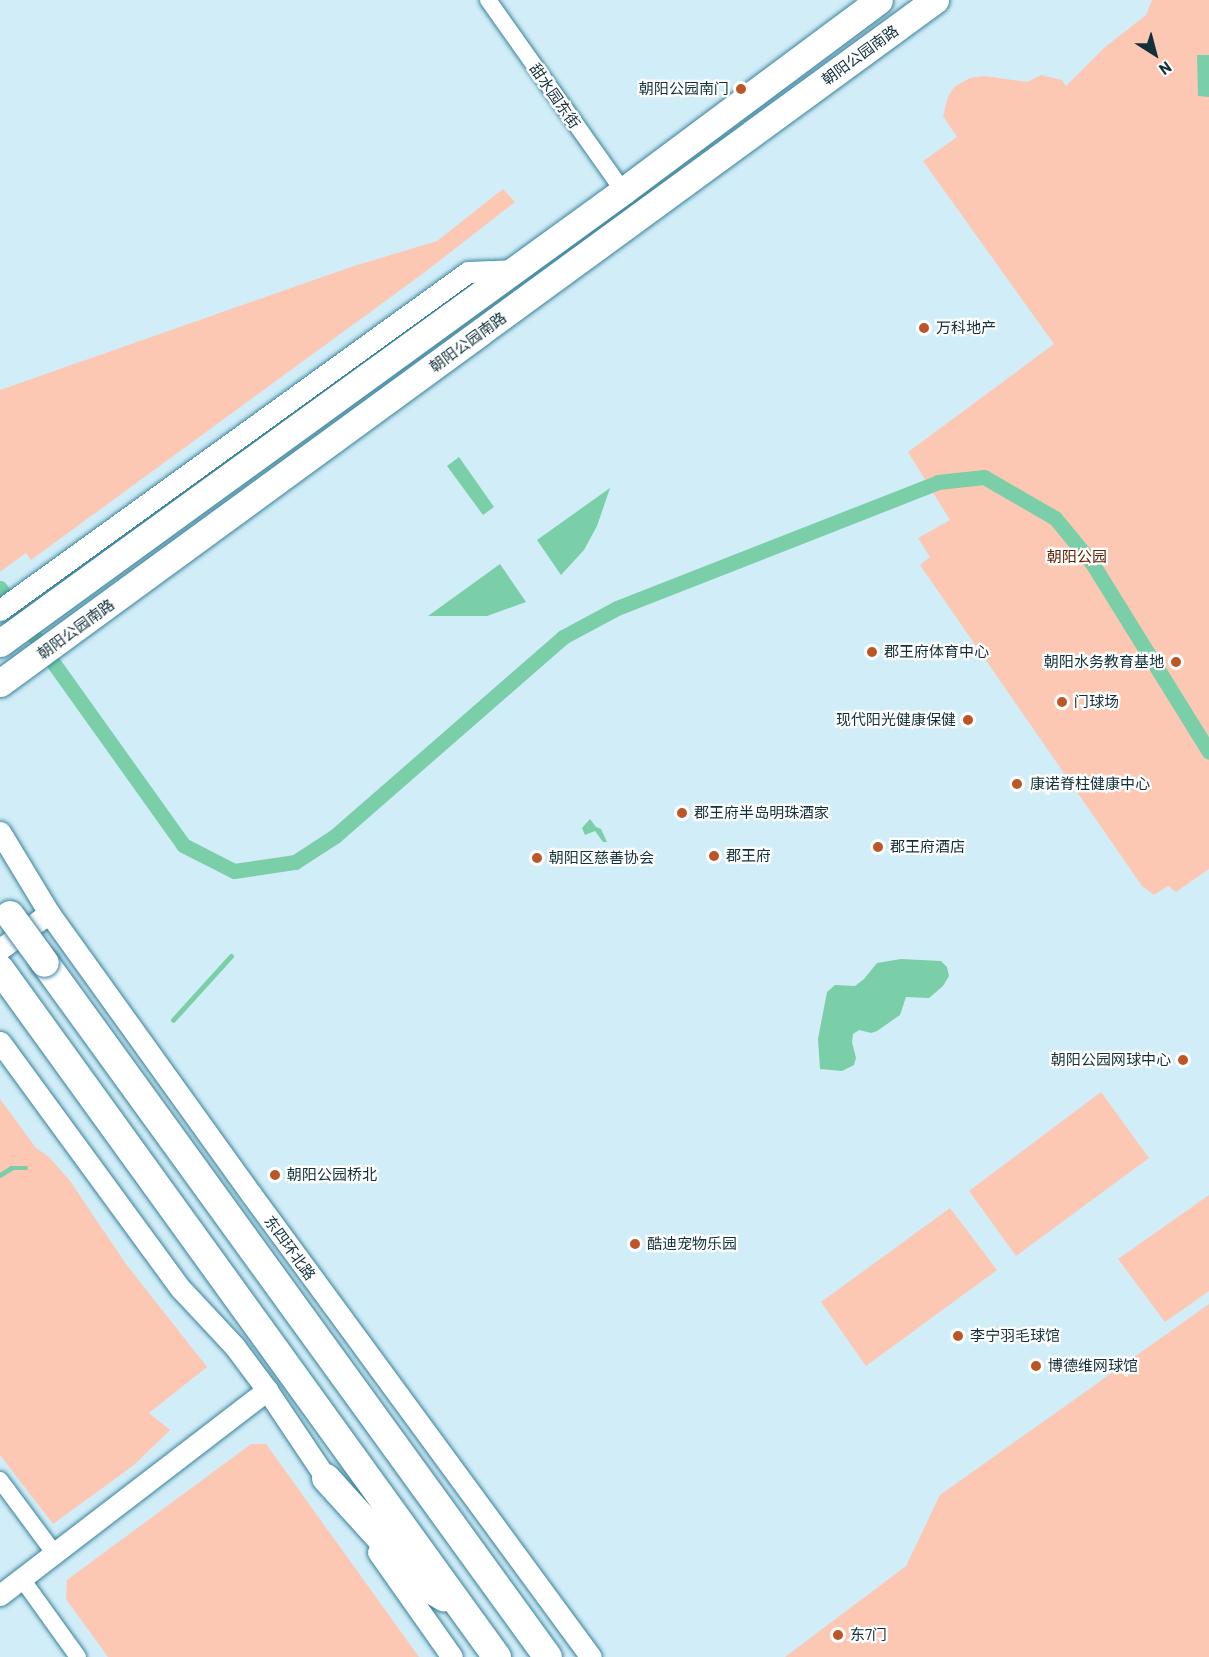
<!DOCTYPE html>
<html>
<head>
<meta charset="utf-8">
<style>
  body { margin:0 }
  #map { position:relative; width:1209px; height:1657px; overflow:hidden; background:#d1edf8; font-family:Barlow,"Noto Sans SC",sans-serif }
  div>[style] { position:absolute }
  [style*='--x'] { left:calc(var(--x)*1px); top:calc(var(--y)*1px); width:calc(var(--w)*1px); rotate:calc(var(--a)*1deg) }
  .green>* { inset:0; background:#fdc8b3 }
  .water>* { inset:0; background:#7acfa8 }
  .stream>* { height:4.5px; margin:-2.25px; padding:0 2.25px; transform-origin:2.25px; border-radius:2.25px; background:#7acfa8 }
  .canal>* { height:15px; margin:-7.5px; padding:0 7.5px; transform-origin:7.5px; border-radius:7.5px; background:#7acfa8 }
  .roads { filter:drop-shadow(0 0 2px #38829a) drop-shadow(0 0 2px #38829a) }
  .minor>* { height:16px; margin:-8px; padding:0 8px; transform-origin:8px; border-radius:8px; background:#fff }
  .tertiary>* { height:21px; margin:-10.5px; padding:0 10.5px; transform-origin:10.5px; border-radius:10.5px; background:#fff }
  .primary>* { height:27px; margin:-13.5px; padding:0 13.5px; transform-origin:13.5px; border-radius:13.5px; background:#fff }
  .trunk>* { height:28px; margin:-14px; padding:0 14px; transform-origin:14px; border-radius:14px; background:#fff }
  .bridges { filter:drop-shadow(0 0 2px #38829a) drop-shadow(0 0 2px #38829a) }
  .trunk-bridge>* { height:28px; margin:-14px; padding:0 14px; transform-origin:14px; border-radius:14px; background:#fff }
  .dots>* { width:16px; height:16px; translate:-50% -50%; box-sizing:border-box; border:3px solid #fff; border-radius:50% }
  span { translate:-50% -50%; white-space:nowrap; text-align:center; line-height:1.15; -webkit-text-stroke:4.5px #fff; paint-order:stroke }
  .street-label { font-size:15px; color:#11303a }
  .poi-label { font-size:15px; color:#11303a }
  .right { translate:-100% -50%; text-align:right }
  .left { translate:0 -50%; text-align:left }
  .park-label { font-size:15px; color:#632100 }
  .north { position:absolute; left:1125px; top:24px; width:60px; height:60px; -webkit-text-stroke:4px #fff; paint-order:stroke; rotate:144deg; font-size:16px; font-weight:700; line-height:24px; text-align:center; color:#11303a }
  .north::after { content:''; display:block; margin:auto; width:21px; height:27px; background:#11303a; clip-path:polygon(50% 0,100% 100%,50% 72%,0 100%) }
</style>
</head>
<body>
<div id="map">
  <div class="green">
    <i style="clip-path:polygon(1152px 0,1209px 0,1209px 869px,1176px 892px,1168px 886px,1154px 895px,1142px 886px,920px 565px,930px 557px,918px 538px,950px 520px,908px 452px,1054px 344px,923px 161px,957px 137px,943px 116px,948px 97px,954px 87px,970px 78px,984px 76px,1027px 82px,1041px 75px,1062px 80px,1066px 86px,1105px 47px,1146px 15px)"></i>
    <i style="clip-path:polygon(503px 189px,515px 202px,425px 272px,31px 560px,26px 553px,0 572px,0 390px,351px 267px,437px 241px)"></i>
    <i style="clip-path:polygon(1101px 1092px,1149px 1158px,1016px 1256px,969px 1191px)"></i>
    <i style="clip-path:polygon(0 1099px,36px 1148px,49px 1157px,70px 1181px,126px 1264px,207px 1367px,149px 1413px,170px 1430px,134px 1465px,53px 1524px,0 1455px)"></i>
    <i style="clip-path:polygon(1209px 1195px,1209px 1291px,1165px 1322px,1118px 1259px)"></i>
    <i style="clip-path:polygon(950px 1208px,997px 1270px,866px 1366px,821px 1302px)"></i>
    <i style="clip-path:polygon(1209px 1304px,1209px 1657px,785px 1657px,906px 1566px,940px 1495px)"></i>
    <i style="clip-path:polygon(251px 1444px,266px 1444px,419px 1657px,108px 1657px,66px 1599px,67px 1580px)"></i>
  </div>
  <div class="water">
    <i style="clip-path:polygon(1197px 55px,1209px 55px,1209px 97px,1198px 96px)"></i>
    <i style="clip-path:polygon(459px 457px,494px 507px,483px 515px,447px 466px)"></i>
    <i style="clip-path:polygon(610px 488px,597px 526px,584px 550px,561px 575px,537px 540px)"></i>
    <i style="clip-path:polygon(500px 564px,526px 602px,487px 616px,428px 616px)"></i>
    <i style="clip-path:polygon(590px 819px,596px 827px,601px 829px,607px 842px,603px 842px,595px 831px,585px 835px,582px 828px)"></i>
    <i style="clip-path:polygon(901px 959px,941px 961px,947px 967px,949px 976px,943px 986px,929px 998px,906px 997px,900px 1015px,877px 1031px,871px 1033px,859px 1030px,853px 1034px,852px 1042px,856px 1058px,854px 1065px,842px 1071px,820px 1069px,818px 1039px,827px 992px,835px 985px,855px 986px,864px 979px,877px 963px)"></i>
  </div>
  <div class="stream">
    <i style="--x:173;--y:1020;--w:86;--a:-47.8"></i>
    <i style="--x:0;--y:1175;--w:13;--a:-32"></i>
    <i style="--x:11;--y:1168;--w:15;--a:0"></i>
  </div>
  <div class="canal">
    <i style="--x:0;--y:588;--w:315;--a:54.5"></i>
    <i style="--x:183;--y:845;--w:57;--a:27"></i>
    <i style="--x:234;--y:871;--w:62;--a:-8.4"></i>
    <i style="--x:295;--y:862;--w:48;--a:-33"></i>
    <i style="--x:335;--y:836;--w:303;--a:-41.1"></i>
    <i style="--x:563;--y:637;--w:61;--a:-28.2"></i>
    <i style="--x:617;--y:608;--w:345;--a:-21.4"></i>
    <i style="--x:938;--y:482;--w:46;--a:-6.2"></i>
    <i style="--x:984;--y:477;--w:82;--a:30"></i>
    <i style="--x:1055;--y:518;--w:58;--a:50.6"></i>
    <i style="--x:1092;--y:563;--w:222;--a:58.2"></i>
  </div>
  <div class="roads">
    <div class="minor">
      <i style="--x:488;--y:0;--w:234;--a:54.7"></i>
      <i style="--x:0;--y:1480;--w:92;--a:53.4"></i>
      <i style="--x:22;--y:1579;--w:96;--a:54.3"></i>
    </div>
    <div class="tertiary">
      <i style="--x:0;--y:610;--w:577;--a:-35.84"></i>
      <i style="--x:468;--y:272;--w:47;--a:-2.4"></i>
      <i style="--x:0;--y:832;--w:95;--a:58.8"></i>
      <i style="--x:49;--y:913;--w:346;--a:54.3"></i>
      <i style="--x:251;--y:1194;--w:574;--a:53.71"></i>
      <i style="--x:0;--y:949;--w:61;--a:-36.3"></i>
      <i style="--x:0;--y:1042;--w:306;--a:53.8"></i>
      <i style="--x:181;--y:1289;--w:79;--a:47"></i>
      <i style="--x:235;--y:1347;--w:54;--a:53.3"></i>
      <i style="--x:267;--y:1390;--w:120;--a:56.2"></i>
      <i style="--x:378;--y:1552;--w:128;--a:54.8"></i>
      <i style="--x:0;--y:1595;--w:337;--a:-37.5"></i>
    </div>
    <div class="primary">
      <i style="--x:0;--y:643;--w:770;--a:-35.96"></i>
      <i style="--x:623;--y:191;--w:319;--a:-36.7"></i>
      <i style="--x:0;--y:683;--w:1158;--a:-36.15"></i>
    </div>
    <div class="trunk">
      <i style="--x:45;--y:963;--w:857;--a:54.07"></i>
      <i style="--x:0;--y:969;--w:849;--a:54.16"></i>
      <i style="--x:326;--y:1478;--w:143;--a:47.8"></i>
      <i style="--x:422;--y:1584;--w:26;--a:31"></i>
    </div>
  </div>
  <div class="bridges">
    <div class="trunk-bridge">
      <i style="--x:10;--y:915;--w:59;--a:53.9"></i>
    </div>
  </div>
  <div class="dots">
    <i style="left:741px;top:89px;background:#bc5627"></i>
    <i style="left:924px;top:328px;background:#bc5627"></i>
    <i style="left:872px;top:652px;background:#bc5627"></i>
    <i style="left:1176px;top:662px;background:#bc5627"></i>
    <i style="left:1062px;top:702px;background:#bc5627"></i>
    <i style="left:968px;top:720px;background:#bc5627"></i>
    <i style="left:1017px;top:784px;background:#bc5627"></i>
    <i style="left:682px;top:813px;background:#bc5627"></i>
    <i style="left:878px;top:847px;background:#bc5627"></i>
    <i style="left:714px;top:856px;background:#bc5627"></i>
    <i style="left:537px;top:858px;background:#bc5627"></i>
    <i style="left:1183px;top:1060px;background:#bc5627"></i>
    <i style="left:275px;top:1175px;background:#bc5627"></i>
    <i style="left:635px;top:1244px;background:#bc5627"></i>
    <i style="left:958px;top:1336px;background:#bc5627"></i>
    <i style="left:1036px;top:1366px;background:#bc5627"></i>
    <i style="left:838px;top:1635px;background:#bc5627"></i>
  </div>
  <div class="street-label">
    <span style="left:860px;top:55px;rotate:-36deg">朝阳公园南路</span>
    <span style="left:555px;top:96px;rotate:55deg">甜水园东街</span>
    <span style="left:468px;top:342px;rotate:-36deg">朝阳公园南路</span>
    <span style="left:76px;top:629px;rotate:-36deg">朝阳公园南路</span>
    <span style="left:290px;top:1248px;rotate:54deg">东四环北路</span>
  </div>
  <div class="poi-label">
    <span class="right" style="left:729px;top:89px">朝阳公园南门</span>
    <span class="left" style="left:936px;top:328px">万科地产</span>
    <span class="left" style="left:884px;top:652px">郡王府体育中心</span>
    <span class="right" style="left:1164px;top:662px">朝阳水务教育基地</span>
    <span class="left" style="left:1074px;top:702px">门球场</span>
    <span class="right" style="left:956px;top:720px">现代阳光健康保健</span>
    <span class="left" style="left:1030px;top:784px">康诺脊柱健康中心</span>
    <span class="left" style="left:694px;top:813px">郡王府半岛明珠酒家</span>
    <span class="left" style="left:890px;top:847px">郡王府酒店</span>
    <span class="left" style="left:726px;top:856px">郡王府</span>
    <span class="left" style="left:549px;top:858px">朝阳区慈善协会</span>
    <span class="right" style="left:1171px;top:1060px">朝阳公园网球中心</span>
    <span class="left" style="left:287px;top:1175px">朝阳公园桥北</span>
    <span class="left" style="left:647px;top:1244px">酷迪宠物乐园</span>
    <span class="left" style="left:970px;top:1336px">李宁羽毛球馆</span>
    <span class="left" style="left:1048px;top:1366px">博德维网球馆</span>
    <span class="left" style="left:850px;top:1635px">东7门</span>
  </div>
  <div class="park-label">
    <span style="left:1077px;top:557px">朝阳公园</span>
  </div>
  <div class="north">N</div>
</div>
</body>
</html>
